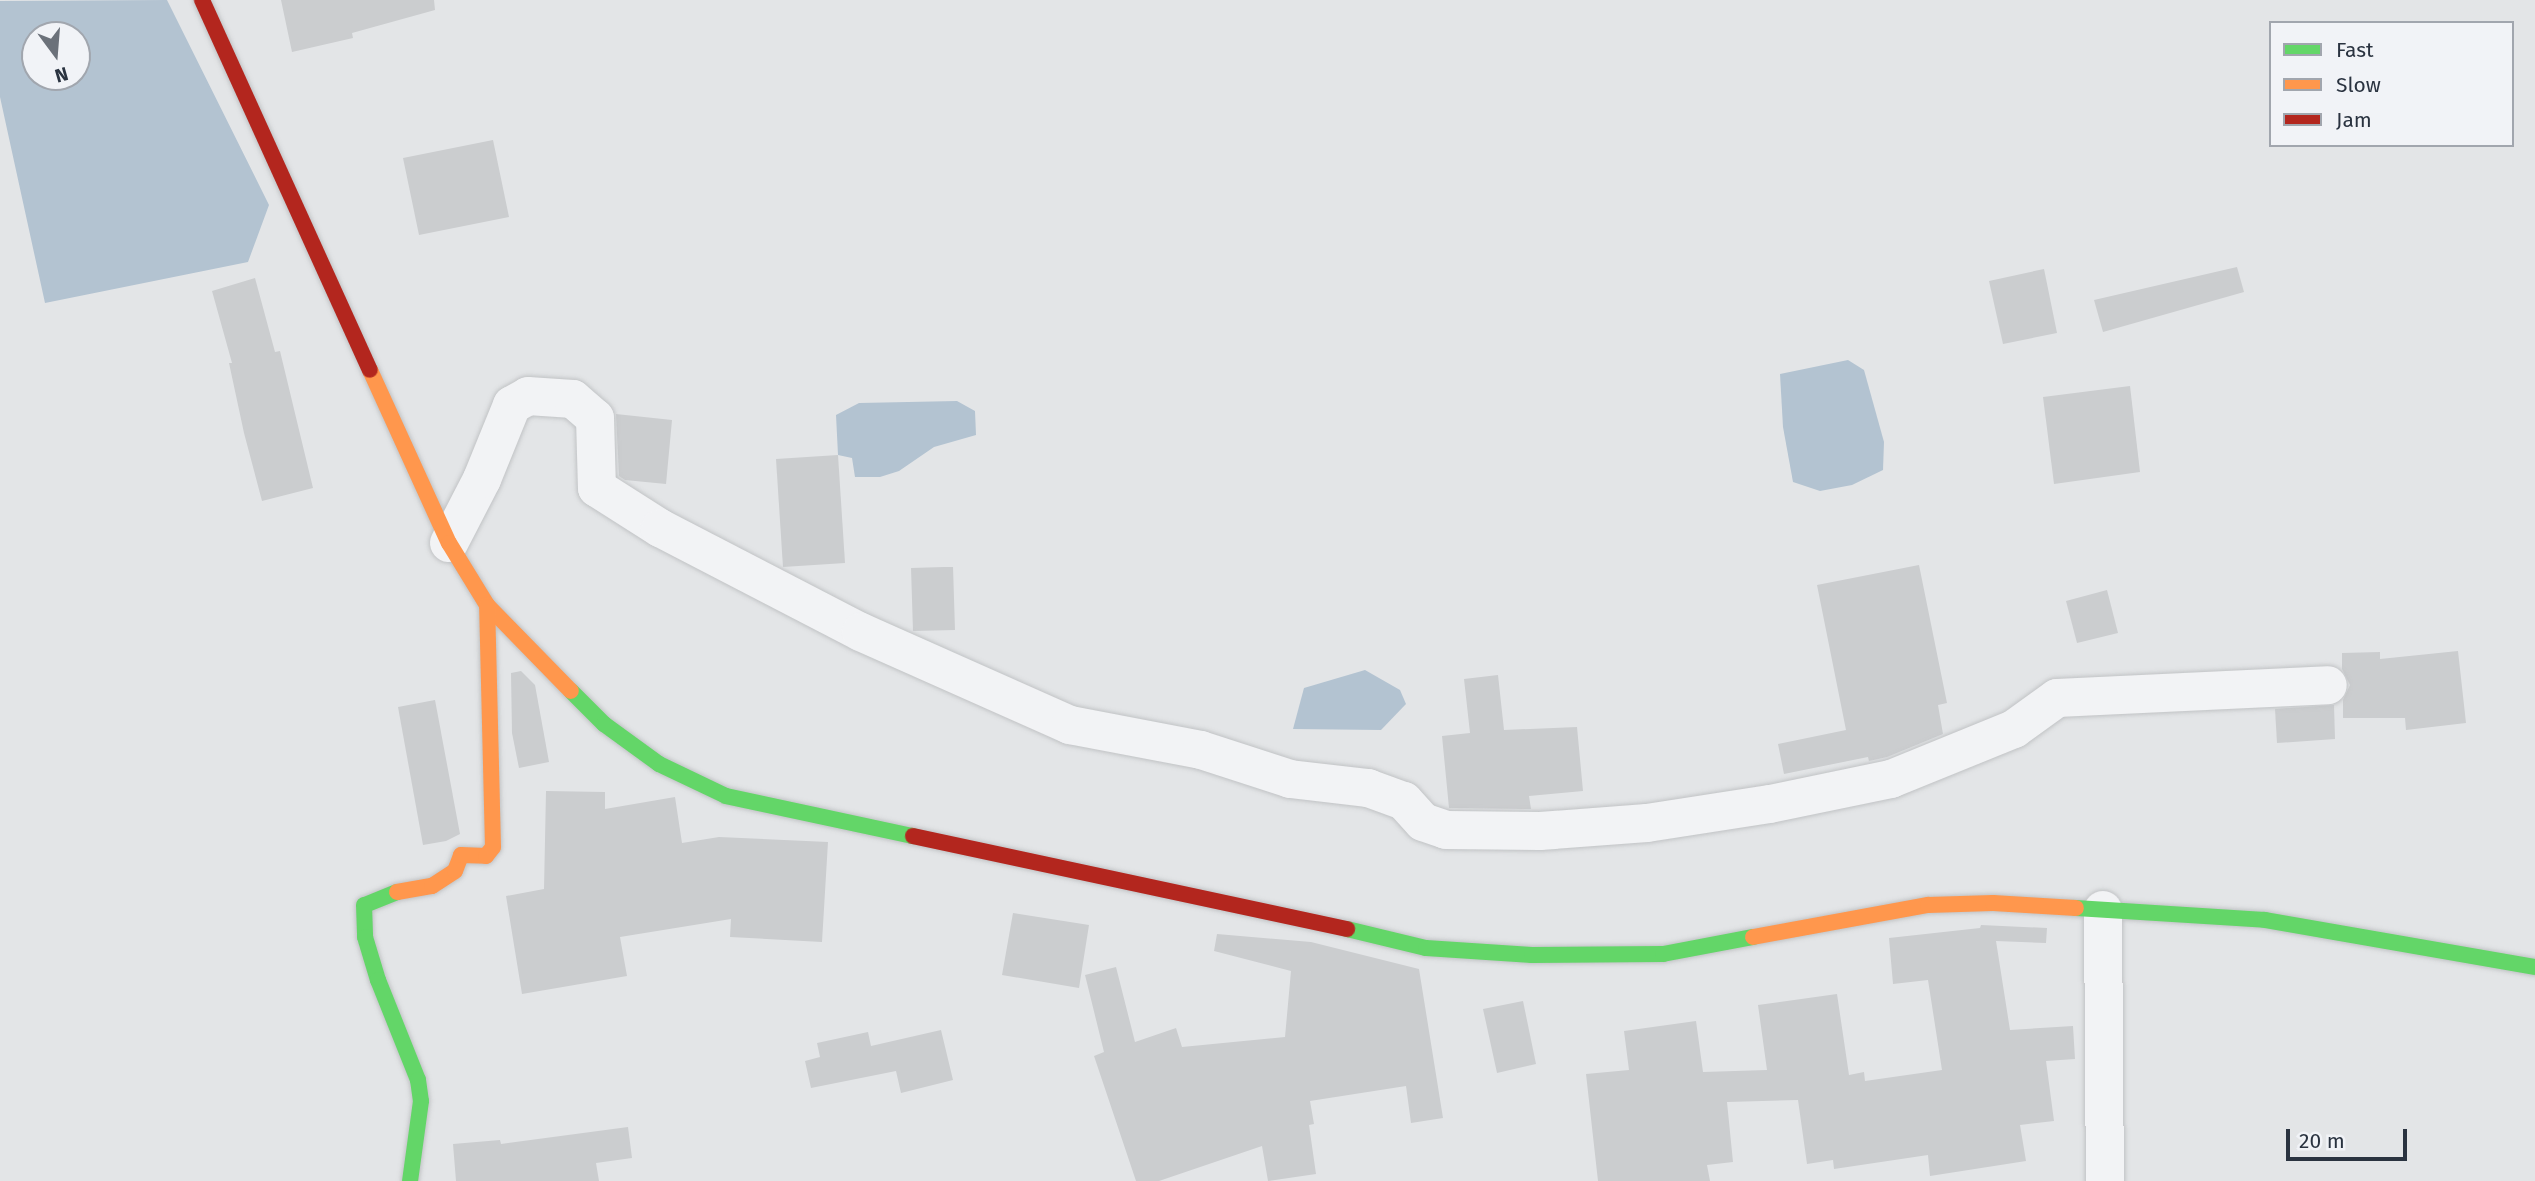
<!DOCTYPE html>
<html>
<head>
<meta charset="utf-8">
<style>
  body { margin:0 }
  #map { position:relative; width:2535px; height:1181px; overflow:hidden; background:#e3e5e7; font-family:"Fira Sans",sans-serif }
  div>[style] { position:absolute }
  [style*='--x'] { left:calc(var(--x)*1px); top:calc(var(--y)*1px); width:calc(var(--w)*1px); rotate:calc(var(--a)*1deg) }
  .water>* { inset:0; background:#b3c3d1 }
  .building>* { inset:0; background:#cbcdcf }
  .roads { filter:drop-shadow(0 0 2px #c1c3c5) drop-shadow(0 0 2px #c1c3c5) }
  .street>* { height:38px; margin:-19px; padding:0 19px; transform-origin:19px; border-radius:19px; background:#f2f3f5 }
  .fast>* { height:16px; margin:-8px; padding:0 8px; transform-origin:8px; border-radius:8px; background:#63d668 }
  .slow>* { height:16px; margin:-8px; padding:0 8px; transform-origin:8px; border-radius:8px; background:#ff974d }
  .jam>* { height:16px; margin:-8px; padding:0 8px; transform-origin:8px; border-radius:8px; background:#b3261e }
  span { translate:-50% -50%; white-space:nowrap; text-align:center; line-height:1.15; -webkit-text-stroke:7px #f1f3f7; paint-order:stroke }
  .legend { position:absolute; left:2269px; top:21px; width:245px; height:126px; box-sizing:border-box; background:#f1f3f7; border:2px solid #a1a6ae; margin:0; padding:9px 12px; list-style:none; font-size:21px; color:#2a3340 }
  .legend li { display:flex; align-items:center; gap:14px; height:35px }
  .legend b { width:35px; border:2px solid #a1a6ae }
  .north { position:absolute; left:21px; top:21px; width:70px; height:70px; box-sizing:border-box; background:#f1f3f7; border:2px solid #a1a6ae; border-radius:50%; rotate:164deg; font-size:19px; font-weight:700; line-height:28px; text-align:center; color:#2a3340 }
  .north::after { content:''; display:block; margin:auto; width:24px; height:32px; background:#6b717a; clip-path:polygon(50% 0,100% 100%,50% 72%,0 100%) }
  .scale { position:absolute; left:2286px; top:1129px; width:121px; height:32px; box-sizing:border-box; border:4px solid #2a3340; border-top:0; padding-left:9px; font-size:21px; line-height:24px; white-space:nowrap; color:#2a3340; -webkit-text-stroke:5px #f1f3f7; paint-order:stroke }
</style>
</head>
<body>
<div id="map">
  <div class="water">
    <i style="clip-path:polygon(evenodd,167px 0,269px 205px,248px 262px,45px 303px,0 97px,0 1px,167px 0,77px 35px,77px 77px,35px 77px,35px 35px,77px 35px)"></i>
    <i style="clip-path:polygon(1848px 360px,1864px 370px,1884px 442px,1883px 470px,1852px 485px,1820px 491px,1793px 482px,1783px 427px,1780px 374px)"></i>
    <i style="clip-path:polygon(957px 401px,975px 411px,976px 435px,934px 447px,899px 471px,880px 477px,855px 477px,852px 458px,838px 455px,836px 415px,859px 403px)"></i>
    <i style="clip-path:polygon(1365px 670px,1400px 690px,1406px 704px,1381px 730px,1293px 729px,1304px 688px)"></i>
  </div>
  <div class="building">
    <i style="clip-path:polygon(281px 0,434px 0,435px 10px,352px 33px,353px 38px,292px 52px)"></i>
    <i style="clip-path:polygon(493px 140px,509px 217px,419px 235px,403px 158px)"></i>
    <i style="clip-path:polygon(2237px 267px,2244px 292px,2103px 332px,2094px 300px)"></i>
    <i style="clip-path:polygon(2044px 269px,2057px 333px,2003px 344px,1989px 281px)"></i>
    <i style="clip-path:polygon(255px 278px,275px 352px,280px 351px,313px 488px,262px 501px,244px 433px,229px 363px,232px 363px,212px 291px)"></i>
    <i style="clip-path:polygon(2130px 386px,2140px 472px,2054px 484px,2043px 397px)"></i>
    <i style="clip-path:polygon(616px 414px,672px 420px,666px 484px,625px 480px,619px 476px)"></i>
    <i style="clip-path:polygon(838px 455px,845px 563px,783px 567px,776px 459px)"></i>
    <i style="clip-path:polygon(1919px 565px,1947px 703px,1938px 705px,1943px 734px,1887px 757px,1869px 761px,1868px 757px,1784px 774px,1778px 744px,1846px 730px,1817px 585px)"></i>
    <i style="clip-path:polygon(944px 567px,953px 567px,955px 630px,913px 631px,911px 568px)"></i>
    <i style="clip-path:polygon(2107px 590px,2118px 633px,2077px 643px,2066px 601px)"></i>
    <i style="clip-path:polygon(2458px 651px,2466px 723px,2406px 730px,2405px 718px,2343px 718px,2343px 700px,2350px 685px,2342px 669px,2342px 653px,2380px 652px,2380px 659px)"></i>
    <i style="clip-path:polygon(521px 671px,535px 685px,549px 762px,519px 768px,512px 733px,511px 673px)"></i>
    <i style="clip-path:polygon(1498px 675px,1504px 730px,1577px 727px,1583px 791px,1529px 796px,1531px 809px,1449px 808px,1442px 736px,1470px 733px,1464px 679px)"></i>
    <i style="clip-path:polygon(435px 700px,460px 834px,446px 841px,423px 845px,398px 707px)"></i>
    <i style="clip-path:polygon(2334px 705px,2335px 739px,2277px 743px,2275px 709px)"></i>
    <i style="clip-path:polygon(546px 791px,605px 792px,605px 809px,675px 797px,682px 843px,719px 837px,828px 842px,822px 942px,730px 937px,731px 919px,620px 937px,627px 976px,522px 994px,506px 896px,544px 889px)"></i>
    <i style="clip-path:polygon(1013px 913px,1089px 925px,1079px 988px,1002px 975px)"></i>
    <i style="clip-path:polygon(1981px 925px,2047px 928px,2046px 943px,1996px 941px,2010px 1030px,2073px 1026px,2075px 1059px,2046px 1061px,2054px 1121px,2020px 1125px,2026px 1161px,1930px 1176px,1928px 1155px,1834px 1169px,1833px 1160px,1807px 1164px,1798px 1100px,1727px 1102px,1733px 1162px,1707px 1165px,1710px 1181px,1598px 1181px,1586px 1074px,1629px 1070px,1624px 1031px,1696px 1021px,1703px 1072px,1767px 1070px,1758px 1005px,1837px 994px,1849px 1075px,1864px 1072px,1865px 1081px,1942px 1070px,1928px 980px,1893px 984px,1889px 938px,1980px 928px)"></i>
    <i style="clip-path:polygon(1217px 934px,1311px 942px,1419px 969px,1443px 1118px,1411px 1123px,1406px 1086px,1310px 1101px,1314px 1124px,1309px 1125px,1316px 1174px,1268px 1181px,1262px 1146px,1159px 1181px,1136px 1181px,1094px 1056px,1104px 1052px,1085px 975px,1116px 967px,1135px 1042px,1176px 1028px,1182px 1047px,1285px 1037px,1291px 971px,1214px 951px)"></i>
    <i style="clip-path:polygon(1523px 1001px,1536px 1064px,1497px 1073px,1483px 1009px)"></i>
    <i style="clip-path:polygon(941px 1030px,953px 1080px,901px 1093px,896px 1071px,811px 1088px,805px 1061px,820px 1057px,817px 1043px,868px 1032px,871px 1046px)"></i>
    <i style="clip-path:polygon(628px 1127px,632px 1158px,596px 1163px,599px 1181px,456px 1181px,453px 1144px,500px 1140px,501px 1144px)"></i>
  </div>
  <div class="roads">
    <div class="street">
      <i style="--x:449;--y:543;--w:72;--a:-62.7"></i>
      <i style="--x:482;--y:479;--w:80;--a:-67.9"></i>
      <i style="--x:512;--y:405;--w:18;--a:-29"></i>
      <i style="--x:528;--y:396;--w:45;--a:3.8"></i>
      <i style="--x:573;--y:399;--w:29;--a:41"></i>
      <i style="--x:595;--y:418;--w:70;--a:88.4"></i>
      <i style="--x:597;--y:488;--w:75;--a:32.4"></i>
      <i style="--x:660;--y:528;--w:226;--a:27.4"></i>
      <i style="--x:861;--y:632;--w:229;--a:24"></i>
      <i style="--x:1070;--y:725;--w:133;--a:10.8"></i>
      <i style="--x:1201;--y:750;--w:94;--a:18"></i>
      <i style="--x:1290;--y:779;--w:79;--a:6.6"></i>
      <i style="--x:1368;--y:788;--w:38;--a:20"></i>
      <i style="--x:1404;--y:801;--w:28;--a:48"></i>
      <i style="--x:1423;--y:822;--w:24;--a:19"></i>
      <i style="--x:1446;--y:830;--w:94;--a:0.6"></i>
      <i style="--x:1540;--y:831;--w:107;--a:-4.3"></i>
      <i style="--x:1647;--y:823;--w:124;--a:-8.8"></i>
      <i style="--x:1770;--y:804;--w:124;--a:-11.7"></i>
      <i style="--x:1891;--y:779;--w:133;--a:-22.1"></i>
      <i style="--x:2014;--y:729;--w:53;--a:-35.8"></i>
      <i style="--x:2057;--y:698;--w:271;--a:-2.7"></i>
      <i style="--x:2103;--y:910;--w:271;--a:89.6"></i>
    </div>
    <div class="fast">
      <i style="--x:571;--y:691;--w:47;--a:45"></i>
      <i style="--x:604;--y:724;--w:68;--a:36"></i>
      <i style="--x:659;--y:764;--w:74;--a:25.5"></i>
      <i style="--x:726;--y:796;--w:191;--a:12.1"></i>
      <i style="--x:397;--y:892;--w:35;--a:158"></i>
      <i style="--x:364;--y:905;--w:32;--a:88"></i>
      <i style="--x:365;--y:937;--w:45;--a:73.2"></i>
      <i style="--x:378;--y:980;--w:108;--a:68.2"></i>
      <i style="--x:418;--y:1080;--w:21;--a:82"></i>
      <i style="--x:421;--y:1101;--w:81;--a:97.8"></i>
      <i style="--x:2076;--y:908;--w:189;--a:3.6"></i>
      <i style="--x:2265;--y:920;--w:274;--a:9.9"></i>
      <i style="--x:1347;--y:929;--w:81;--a:13.5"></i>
      <i style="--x:1426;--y:948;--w:106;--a:3.8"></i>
      <i style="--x:1532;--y:955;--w:131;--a:-0.4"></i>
      <i style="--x:1663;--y:954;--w:92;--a:-10.7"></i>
    </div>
    <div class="slow">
      <i style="--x:370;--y:370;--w:190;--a:65.5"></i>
      <i style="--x:449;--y:543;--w:73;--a:58.5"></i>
      <i style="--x:487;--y:605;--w:120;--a:45.7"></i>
      <i style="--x:397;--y:892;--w:36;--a:-10"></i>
      <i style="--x:432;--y:886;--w:27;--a:-33"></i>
      <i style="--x:455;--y:871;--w:17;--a:-69"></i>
      <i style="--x:461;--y:855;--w:25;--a:2"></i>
      <i style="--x:486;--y:856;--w:11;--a:-52"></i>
      <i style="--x:493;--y:847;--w:242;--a:-91.4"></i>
      <i style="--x:1753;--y:937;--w:178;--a:-10.4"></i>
      <i style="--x:1928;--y:905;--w:65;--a:-1.8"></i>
      <i style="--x:1993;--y:903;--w:83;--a:3.4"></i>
    </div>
    <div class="jam">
      <i style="--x:202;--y:0;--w:406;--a:65.6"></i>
      <i style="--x:913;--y:836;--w:444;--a:12.1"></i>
    </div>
  </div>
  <ul class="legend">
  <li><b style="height:9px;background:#63d668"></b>Fast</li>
  <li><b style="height:9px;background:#ff974d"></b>Slow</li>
  <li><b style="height:9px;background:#b3261e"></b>Jam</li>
  </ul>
  <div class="north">N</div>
  <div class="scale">20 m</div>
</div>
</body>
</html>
